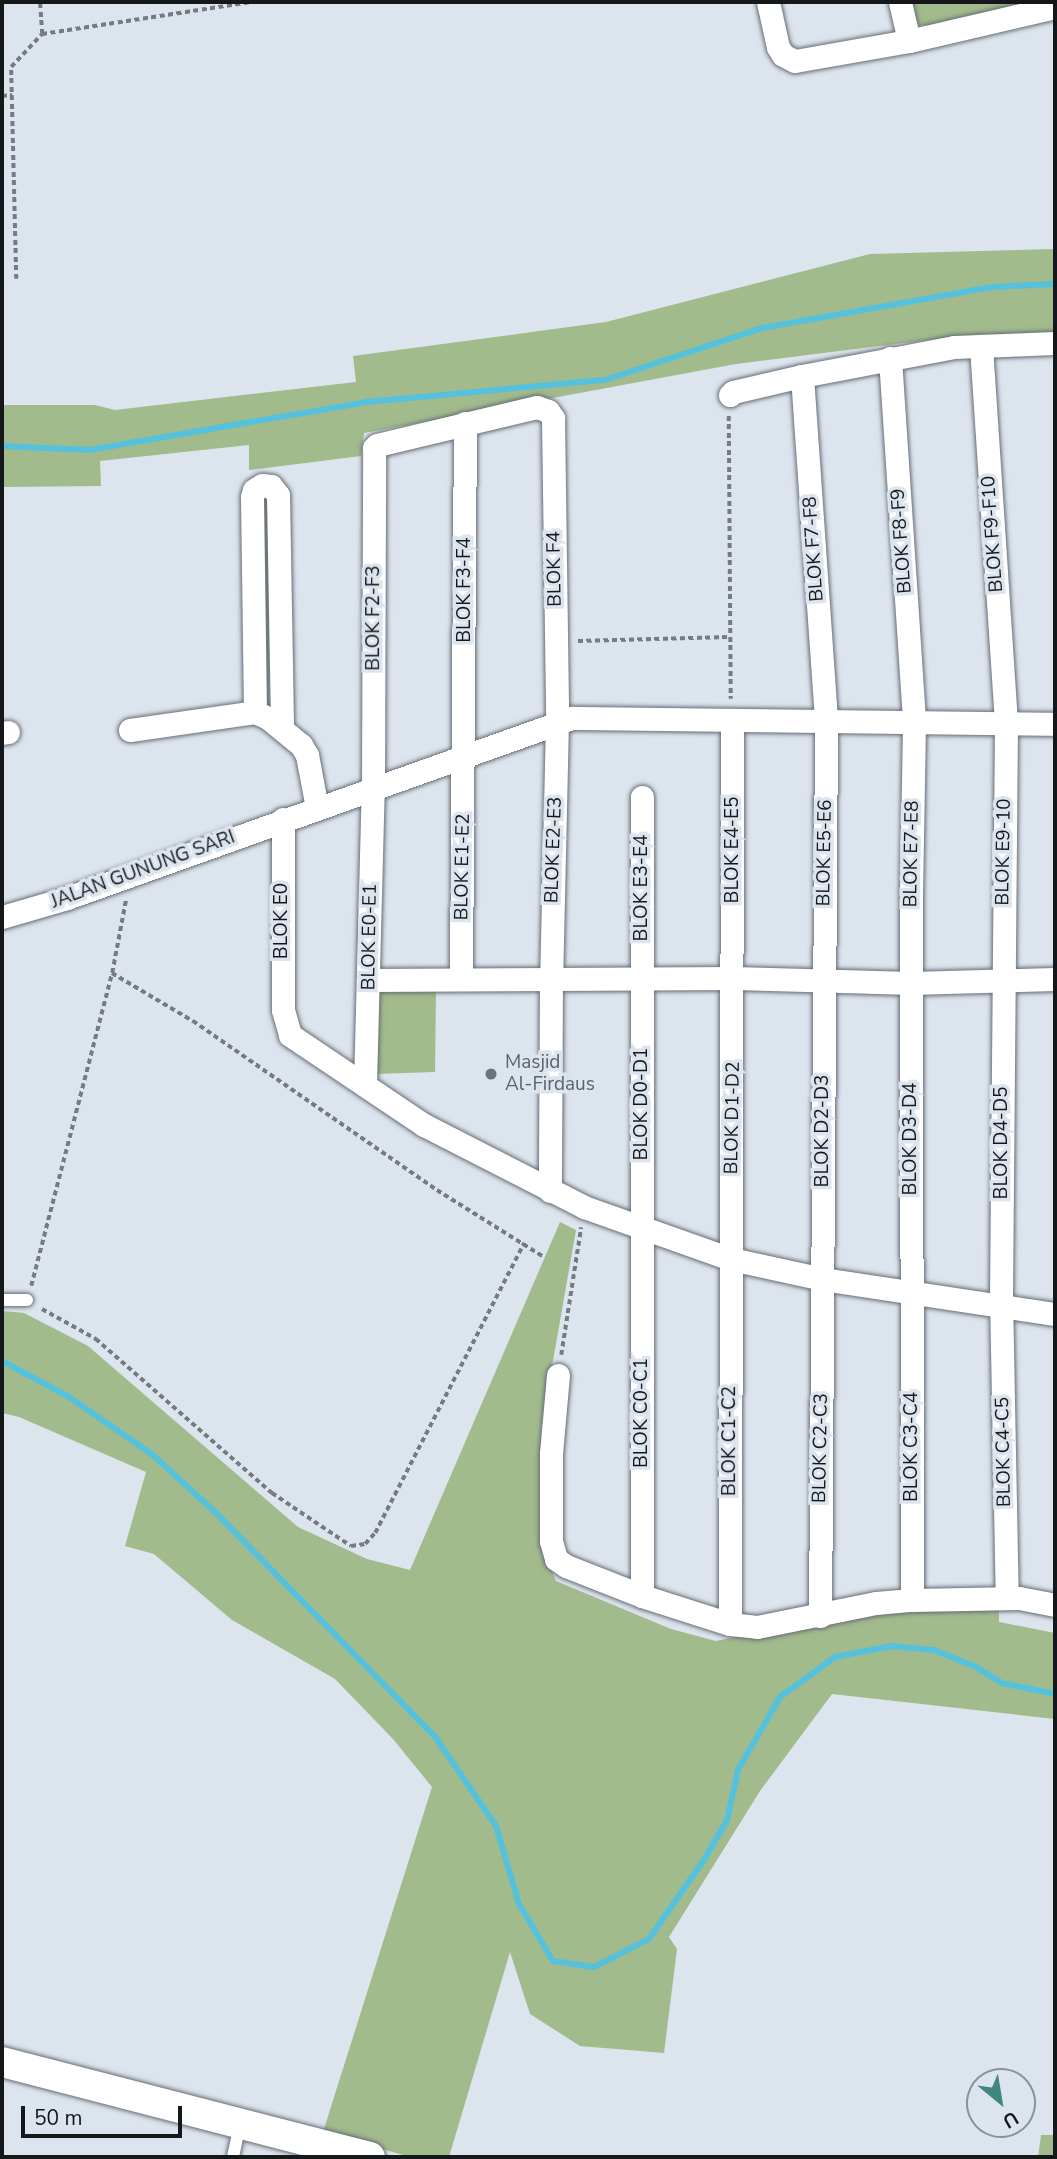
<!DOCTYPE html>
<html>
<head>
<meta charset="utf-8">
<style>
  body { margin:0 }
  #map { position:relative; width:1057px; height:2159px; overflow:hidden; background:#dce4ee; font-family:"Nunito Sans",sans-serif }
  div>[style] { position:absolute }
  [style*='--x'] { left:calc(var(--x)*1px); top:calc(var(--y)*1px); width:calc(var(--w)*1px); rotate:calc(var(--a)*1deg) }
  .green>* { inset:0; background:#a2bb8c }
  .stream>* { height:6px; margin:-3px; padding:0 3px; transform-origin:3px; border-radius:3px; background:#55c1dd }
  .path>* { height:3.5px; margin-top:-1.75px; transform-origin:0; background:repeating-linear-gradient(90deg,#757b81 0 5px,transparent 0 8.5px) }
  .roads { filter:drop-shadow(0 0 2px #666d76) drop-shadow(0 0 2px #666d76) }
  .service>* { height:12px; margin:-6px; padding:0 6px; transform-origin:6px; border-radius:6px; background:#fff }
  .minor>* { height:23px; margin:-11.5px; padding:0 11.5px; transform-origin:11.5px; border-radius:11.5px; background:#fff }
  .tertiary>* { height:30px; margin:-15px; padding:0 15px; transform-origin:15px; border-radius:15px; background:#fff }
  .dots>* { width:19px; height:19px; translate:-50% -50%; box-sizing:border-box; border:4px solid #dce4ee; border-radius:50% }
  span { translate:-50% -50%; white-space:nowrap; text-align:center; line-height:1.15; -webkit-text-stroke:7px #dce4ee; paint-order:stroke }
  .street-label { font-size:19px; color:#15181b }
  .worship-label { font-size:19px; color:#5b616d }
  .left { translate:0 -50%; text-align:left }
  .frame { position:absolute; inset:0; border:4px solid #15181b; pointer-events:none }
  .north { position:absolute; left:966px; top:2068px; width:70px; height:70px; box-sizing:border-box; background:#dce4ee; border:2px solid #8c929a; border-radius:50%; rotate:150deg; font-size:19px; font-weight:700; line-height:28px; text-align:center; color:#15181b }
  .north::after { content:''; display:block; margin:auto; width:24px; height:32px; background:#41877f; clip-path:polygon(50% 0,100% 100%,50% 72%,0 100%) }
  .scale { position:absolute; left:21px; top:2106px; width:161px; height:32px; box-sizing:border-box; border:4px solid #15181b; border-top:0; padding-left:9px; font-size:21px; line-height:24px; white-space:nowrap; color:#15181b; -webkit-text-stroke:5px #dce4ee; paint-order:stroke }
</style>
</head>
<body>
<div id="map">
  <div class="green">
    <i style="clip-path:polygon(908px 2px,1036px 2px,930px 26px,920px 25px,912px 20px)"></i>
    <i style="clip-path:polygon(1055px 249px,1055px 332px,951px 337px,736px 364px,364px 433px,361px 456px,249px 470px,249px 445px,100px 461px,101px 486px,2px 487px,2px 405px,95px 405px,115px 410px,356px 382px,353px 356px,606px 322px,870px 254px)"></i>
    <i style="clip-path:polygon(268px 497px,270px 501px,268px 704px,263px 702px,264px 500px)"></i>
    <i style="clip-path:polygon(377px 990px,436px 990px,435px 1072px,376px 1074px)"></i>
    <i style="clip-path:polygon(560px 1222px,576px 1230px,541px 1429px,540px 1543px,556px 1581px,671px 1629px,716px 1641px,869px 1610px,999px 1605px,999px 1622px,1055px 1633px,1055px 1719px,832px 1694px,760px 1791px,669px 1937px,677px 1949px,664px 2053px,580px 2046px,530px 2014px,510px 1952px,449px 2157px,410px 2157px,323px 2132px,432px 1787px,393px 1739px,335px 1679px,232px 1620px,154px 1554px,125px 1546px,146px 1472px,19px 1417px,2px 1413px,2px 1311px,24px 1313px,88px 1346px,298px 1527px,367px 1559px,410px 1570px)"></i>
    <i style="clip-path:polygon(1041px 2135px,1055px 2135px,1055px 2157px,1038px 2157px)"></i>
  </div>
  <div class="stream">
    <i style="--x:2;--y:446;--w:87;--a:2.6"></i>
    <i style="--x:89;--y:450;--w:281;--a:-9.8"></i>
    <i style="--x:366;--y:402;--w:240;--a:-5.3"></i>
    <i style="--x:605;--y:380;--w:165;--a:-18.3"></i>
    <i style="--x:762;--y:328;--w:235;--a:-10.1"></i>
    <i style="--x:993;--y:287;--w:62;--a:-2.8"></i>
    <i style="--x:2;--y:1361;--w:76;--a:28.2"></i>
    <i style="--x:69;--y:1397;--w:102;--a:34.6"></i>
    <i style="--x:153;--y:1455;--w:86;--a:42.6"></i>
    <i style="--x:216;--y:1513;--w:315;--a:45.6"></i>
    <i style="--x:436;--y:1738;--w:107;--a:55.7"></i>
    <i style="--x:496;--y:1826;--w:81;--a:73.6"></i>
    <i style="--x:519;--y:1904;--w:66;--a:59.2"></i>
    <i style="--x:553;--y:1961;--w:41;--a:8.3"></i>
    <i style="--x:594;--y:1967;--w:62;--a:-27"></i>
    <i style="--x:649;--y:1939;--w:98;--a:-55.3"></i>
    <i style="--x:705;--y:1858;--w:44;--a:-59.9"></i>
    <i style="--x:727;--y:1820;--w:51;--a:-77.6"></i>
    <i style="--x:738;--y:1770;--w:84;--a:-60.1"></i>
    <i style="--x:780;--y:1697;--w:68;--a:-36"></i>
    <i style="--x:835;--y:1657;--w:58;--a:-10.9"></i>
    <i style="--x:892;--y:1646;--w:42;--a:5.4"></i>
    <i style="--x:934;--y:1650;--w:43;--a:21.8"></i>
    <i style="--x:974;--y:1666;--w:33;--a:31"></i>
    <i style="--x:1002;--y:1683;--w:54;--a:11.7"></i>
  </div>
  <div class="path">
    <i style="--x:42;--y:34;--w:210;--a:-8.7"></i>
    <i style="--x:2;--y:96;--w:10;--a:-6"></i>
    <i style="--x:16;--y:279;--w:212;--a:-91.4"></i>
    <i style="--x:11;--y:67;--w:45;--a:-46.8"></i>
    <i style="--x:42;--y:34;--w:32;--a:-94"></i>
    <i style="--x:729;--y:416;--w:283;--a:89.6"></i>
    <i style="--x:578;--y:641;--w:151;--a:-1.5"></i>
    <i style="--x:112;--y:973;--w:94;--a:30.7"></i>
    <i style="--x:193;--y:1021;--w:297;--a:34.7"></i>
    <i style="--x:437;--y:1190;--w:126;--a:32.1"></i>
    <i style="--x:31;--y:1286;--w:323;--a:-75.5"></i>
    <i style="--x:112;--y:973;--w:75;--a:-79.3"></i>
    <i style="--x:42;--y:1309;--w:62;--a:29.1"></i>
    <i style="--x:96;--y:1339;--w:234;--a:41.2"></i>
    <i style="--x:272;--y:1493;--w:95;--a:33.9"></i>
    <i style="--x:351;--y:1546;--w:14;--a:-8"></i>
    <i style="--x:365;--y:1544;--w:15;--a:-48"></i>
    <i style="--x:375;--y:1533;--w:326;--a:-62.8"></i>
    <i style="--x:561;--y:1355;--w:129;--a:-81.1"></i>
  </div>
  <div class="roads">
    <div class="service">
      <i style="--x:2;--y:1300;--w:25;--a:0"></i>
      <i style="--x:233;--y:2157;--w:34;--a:-78"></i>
    </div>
    <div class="minor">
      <i style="--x:768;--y:2;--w:46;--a:77.5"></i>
      <i style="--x:778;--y:47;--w:9;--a:58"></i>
      <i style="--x:783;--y:55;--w:13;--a:27"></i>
      <i style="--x:795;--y:61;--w:116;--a:-10"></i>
      <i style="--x:909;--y:41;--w:150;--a:-13.1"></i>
      <i style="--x:900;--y:2;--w:40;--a:77"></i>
      <i style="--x:981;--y:346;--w:378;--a:86.2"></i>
      <i style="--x:1006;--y:723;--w:573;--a:90.5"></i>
      <i style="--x:1001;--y:1296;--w:302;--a:88.9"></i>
      <i style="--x:890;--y:358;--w:367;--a:86.2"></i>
      <i style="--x:914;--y:724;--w:167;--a:91"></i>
      <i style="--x:911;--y:891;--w:709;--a:89.92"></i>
      <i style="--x:802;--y:376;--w:348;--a:86"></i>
      <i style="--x:826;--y:723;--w:893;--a:90.38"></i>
      <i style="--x:730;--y:395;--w:4;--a:-45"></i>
      <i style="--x:733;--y:392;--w:71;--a:-13.1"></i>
      <i style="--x:802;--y:376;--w:155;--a:-10.8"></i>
      <i style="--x:954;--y:347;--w:101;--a:-2.3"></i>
      <i style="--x:255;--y:712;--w:215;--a:-90.8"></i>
      <i style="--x:252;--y:497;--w:7;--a:-74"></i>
      <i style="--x:254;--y:490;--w:9;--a:-32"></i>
      <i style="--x:262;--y:485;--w:9;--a:6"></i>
      <i style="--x:271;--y:486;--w:11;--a:52"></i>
      <i style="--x:278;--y:495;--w:232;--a:89"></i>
      <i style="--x:130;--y:730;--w:126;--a:-8.2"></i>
      <i style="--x:255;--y:712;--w:14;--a:25"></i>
      <i style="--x:268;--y:718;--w:43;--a:39.3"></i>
      <i style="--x:301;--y:745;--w:12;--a:59"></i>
      <i style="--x:307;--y:755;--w:54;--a:79.3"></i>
      <i style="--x:2;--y:733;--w:6;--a:-9"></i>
      <i style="--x:642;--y:797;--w:799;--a:90"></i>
      <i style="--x:283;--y:819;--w:191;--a:90"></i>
      <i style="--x:283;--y:1010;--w:26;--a:74"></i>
      <i style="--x:290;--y:1035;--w:161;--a:33.9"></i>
      <i style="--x:424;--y:1125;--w:180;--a:27.1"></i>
      <i style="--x:584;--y:1207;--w:156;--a:19.5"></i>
      <i style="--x:731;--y:1259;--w:94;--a:12.3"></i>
      <i style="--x:823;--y:1279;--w:235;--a:8.6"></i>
      <i style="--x:2;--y:917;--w:68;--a:-16.3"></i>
      <i style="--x:67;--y:898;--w:536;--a:-19.62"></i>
      <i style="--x:572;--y:718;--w:483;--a:0.7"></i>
      <i style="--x:461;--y:979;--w:556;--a:-89.59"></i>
      <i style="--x:369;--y:980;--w:365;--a:-0.3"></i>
      <i style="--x:734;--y:978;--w:177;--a:1.6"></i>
      <i style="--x:911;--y:983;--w:144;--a:-1.6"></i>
      <i style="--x:365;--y:1085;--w:297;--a:-88.5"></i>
      <i style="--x:373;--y:788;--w:340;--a:-89.8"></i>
      <i style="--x:374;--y:448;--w:4;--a:-45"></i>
      <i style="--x:377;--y:445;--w:164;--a:-13.4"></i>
      <i style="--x:537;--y:407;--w:12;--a:20"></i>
      <i style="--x:548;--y:411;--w:9;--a:54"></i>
      <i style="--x:553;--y:418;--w:303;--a:89.2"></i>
      <i style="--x:557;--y:721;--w:258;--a:91.3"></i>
      <i style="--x:551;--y:979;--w:212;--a:90.3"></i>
      <i style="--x:558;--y:1375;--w:78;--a:95.1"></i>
      <i style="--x:551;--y:1453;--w:88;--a:90"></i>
      <i style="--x:551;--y:1541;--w:19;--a:74"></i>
      <i style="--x:556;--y:1559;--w:12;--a:35"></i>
      <i style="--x:566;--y:1566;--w:82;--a:21.5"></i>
      <i style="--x:642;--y:1596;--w:92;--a:17.7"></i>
      <i style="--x:730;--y:1624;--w:27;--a:6"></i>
      <i style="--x:757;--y:1627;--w:121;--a:-11.4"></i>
      <i style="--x:876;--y:1603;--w:36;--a:-5"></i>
      <i style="--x:912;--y:1600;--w:107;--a:-1.1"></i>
      <i style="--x:1019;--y:1598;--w:37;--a:11"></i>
      <i style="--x:730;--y:1624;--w:902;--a:-89.87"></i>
    </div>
    <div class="tertiary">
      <i style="--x:2;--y:2062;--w:380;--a:14.5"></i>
    </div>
  </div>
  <div class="dots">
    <i style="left:491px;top:1074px;background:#6b7280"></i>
  </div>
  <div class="street-label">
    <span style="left:993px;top:534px;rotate:-94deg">BLOK F9-F10</span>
    <span style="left:902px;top:541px;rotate:-94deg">BLOK F8-F9</span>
    <span style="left:814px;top:549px;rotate:-94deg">BLOK F7-F8</span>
    <span style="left:555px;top:569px;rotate:-91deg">BLOK F4</span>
    <span style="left:465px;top:590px;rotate:-90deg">BLOK F3-F4</span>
    <span style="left:374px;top:618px;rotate:-90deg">BLOK F2-F3</span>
    <span style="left:554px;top:850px;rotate:-88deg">BLOK E2-E3</span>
    <span style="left:733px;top:850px;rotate:-90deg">BLOK E4-E5</span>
    <span style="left:1004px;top:852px;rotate:-89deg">BLOK E9-10</span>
    <span style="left:825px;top:853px;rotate:-89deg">BLOK E5-E6</span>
    <span style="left:912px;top:854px;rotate:-89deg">BLOK E7-E8</span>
    <span style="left:463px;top:867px;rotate:-89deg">BLOK E1-E2</span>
    <span style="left:143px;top:870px;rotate:-20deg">JALAN GUNUNG SARI</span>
    <span style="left:642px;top:888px;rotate:-90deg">BLOK E3-E4</span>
    <span style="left:282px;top:921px;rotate:-90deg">BLOK E0</span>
    <span style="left:370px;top:937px;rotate:-89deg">BLOK E0-E1</span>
    <span style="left:642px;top:1104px;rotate:-90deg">BLOK D0-D1</span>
    <span style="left:733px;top:1118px;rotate:-89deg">BLOK D1-D2</span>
    <span style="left:823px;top:1131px;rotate:-90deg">BLOK D2-D3</span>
    <span style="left:911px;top:1139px;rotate:-90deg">BLOK D3-D4</span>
    <span style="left:1002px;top:1143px;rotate:-90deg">BLOK D4-D5</span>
    <span style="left:642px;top:1413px;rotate:-90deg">BLOK C0-C1</span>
    <span style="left:730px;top:1441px;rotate:-90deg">BLOK C1-C2</span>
    <span style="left:912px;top:1447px;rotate:-90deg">BLOK C3-C4</span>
    <span style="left:821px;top:1448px;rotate:-89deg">BLOK C2-C3</span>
    <span style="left:1004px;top:1452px;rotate:-91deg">BLOK C4-C5</span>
  </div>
  <div class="worship-label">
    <span class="left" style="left:505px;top:1074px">Masjid<br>Al-Firdaus</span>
  </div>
  <div class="frame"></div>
  <div class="north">U</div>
  <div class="scale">50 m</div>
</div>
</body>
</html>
